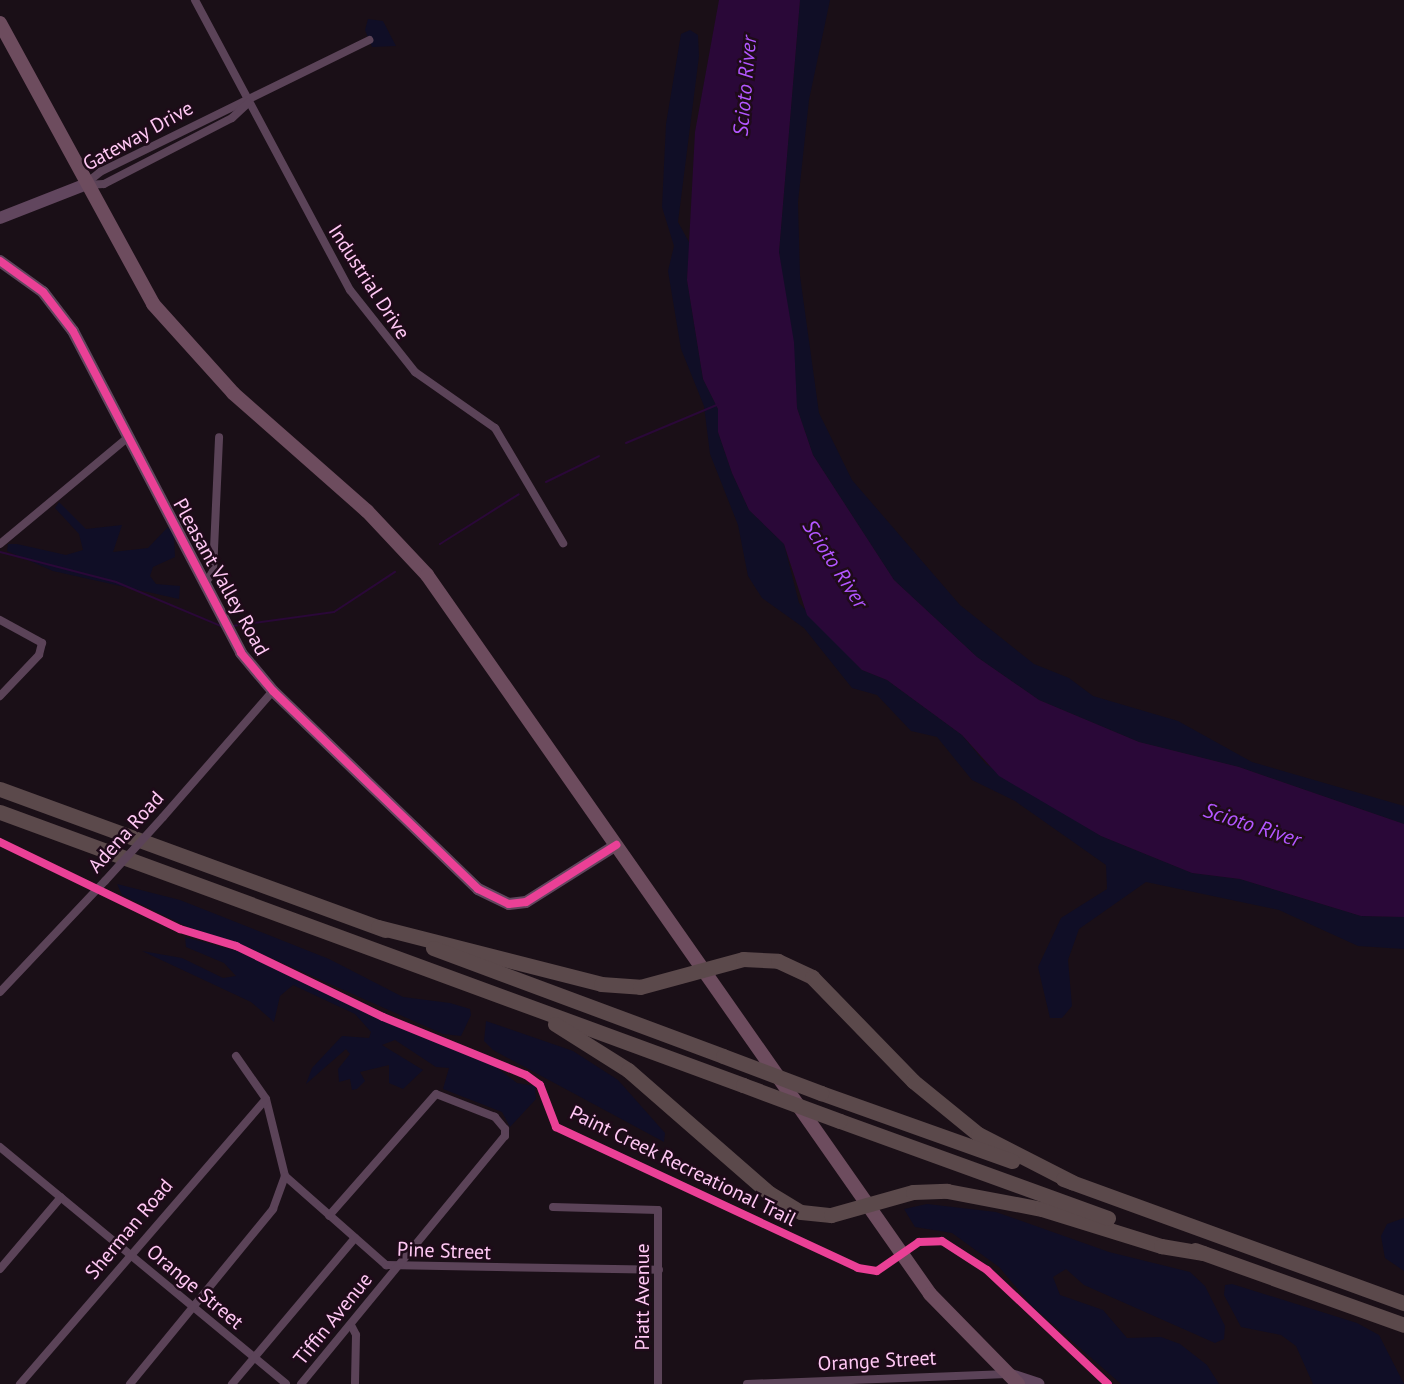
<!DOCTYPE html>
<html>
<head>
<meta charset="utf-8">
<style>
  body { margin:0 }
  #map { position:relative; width:1404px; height:1384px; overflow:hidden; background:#1a0f17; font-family:"PT Sans",sans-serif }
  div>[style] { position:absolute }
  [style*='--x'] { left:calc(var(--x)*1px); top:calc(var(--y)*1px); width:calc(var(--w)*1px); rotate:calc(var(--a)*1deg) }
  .green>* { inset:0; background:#100e26 }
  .water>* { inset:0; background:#2a0838 }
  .stream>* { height:2px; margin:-1px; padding:0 1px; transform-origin:1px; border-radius:1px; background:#2a0838 }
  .street>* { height:8px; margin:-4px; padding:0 4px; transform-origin:4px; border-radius:4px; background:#5b4358 }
  .secondary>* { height:12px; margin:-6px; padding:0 6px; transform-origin:6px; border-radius:6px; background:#61465e }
  .primary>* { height:14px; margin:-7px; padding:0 7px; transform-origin:7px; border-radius:7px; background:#6d4c5e }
  .highway>* { height:15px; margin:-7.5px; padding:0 7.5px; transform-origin:7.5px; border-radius:7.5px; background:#5b494b }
  .street-bridge>* { height:8px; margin:-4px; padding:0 4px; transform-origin:4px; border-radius:4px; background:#5b4358 }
  .highway-bridge>* { height:15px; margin:-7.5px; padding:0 7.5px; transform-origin:7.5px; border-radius:7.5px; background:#5b494b }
  .cycleway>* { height:8px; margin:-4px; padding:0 4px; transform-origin:4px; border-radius:4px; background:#ea4096 }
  span { translate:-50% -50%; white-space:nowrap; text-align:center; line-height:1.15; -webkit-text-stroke:5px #1e0b19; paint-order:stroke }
  .street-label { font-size:20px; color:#ffc8f4 }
  .water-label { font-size:21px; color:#b356ff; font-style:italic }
</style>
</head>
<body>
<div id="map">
  <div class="green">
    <i style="clip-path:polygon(800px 0,830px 0,809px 100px,798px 202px,800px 276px,819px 413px,852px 480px,960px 605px,1034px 664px,1069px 678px,1093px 696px,1178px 721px,1252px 762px,1404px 806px,1404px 824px,1239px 767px,1139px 742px,1039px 700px,977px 657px,894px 580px,813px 455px,797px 408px,779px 252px)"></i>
    <i style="clip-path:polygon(368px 19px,383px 21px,396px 46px,372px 47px,365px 30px)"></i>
    <i style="clip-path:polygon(690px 30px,698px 35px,699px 56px,678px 222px,690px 244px,687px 280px,703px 379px,718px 409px,718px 432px,732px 473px,749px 510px,784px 544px,799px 603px,862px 670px,887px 680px,962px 735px,986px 764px,1101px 836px,1192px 873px,1240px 879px,1361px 916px,1404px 917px,1404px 949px,1358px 946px,1279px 910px,1146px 882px,1079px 929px,1068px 960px,1072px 1006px,1062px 1018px,1050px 1018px,1038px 967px,1061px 918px,1107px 889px,1106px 865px,1015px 801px,972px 780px,937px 737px,911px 731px,877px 695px,852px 688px,804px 628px,762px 598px,748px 576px,738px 525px,710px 454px,704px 406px,681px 349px,668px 271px,674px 246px,662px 207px,666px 124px,681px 34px)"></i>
    <i style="clip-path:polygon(59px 502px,86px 529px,122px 525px,113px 552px,148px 548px,168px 527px,174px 536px,175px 557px,153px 567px,150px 576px,156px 584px,180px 586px,179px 599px,53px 571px,7px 551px,8px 544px,17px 544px,66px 555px,83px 550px,79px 534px,55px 508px)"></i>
    <i style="clip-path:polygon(117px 884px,180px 900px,329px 959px,403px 997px,450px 1003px,470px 1009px,471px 1015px,461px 1036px,443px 1034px,237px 943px,196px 931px,122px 895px)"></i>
    <i style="clip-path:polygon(185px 937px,241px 952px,385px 1022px,487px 1060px,517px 1083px,535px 1086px,536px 1099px,510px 1127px,502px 1112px,443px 1089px,449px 1068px,436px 1067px,395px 1040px,382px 1045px,423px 1070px,403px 1089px,389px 1083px,389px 1065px,360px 1072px,365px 1081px,357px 1089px,352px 1090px,350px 1079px,339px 1082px,338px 1069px,350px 1054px,346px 1049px,306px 1084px,312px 1068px,342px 1036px,369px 1038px,371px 1032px,355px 1014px,293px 985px,280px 996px,274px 1022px,251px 1002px,142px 951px,182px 958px,223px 978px,236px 976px,224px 963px,186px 947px)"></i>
    <i style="clip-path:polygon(486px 1021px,573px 1051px,618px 1080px,665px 1133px,664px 1142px,493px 1050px,484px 1041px)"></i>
    <i style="clip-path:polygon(927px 1204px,996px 1212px,1109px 1252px,1190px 1272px,1205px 1286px,1225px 1326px,1224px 1339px,1215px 1343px,1084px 1285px,1066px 1269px,1053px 1277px,1060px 1295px,1103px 1310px,1127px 1338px,1161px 1337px,1180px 1344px,1207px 1365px,1219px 1384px,1121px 1384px,1032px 1306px,999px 1267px,952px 1233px,915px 1227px,904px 1209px)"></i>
    <i style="clip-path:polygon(1404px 1218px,1404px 1271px,1385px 1258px,1381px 1236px,1387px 1224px)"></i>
    <i style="clip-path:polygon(1232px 1284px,1357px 1323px,1379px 1335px,1404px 1384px,1313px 1384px,1296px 1346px,1281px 1335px,1241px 1327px,1224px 1295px,1225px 1285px)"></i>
  </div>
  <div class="water">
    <i style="clip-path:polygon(719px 0,800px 0,779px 252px,794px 342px,797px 408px,813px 455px,894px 580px,977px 657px,1039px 700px,1139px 742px,1239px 767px,1404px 824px,1404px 917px,1361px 916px,1240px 879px,1192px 873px,1101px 836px,999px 776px,962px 735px,887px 680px,862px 670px,807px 615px,784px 544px,749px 510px,732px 473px,718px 432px,718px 409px,703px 379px,687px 280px,695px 132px)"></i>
  </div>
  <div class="stream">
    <i style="--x:626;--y:443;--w:99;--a:-22.7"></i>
    <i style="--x:546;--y:482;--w:59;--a:-26.1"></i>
    <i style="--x:440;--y:544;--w:93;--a:-32.3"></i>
    <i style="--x:0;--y:552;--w:120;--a:14.5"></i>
    <i style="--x:116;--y:582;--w:116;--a:22.8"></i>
    <i style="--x:232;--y:626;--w:103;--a:-7.8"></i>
    <i style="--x:334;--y:612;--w:73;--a:-33.3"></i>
  </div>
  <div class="street">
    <i style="--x:195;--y:0;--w:329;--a:61.9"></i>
    <i style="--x:350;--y:290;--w:105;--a:51.6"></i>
    <i style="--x:415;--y:372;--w:98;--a:35"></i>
    <i style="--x:495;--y:428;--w:134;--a:59.4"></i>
    <i style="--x:84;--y:185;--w:21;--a:-39"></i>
    <i style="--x:100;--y:172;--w:300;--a:-26.1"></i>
    <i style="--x:85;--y:185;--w:19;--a:-3"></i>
    <i style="--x:104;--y:184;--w:144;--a:-27.3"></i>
    <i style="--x:232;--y:118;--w:22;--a:-43"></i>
    <i style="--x:0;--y:544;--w:164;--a:-39.8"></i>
    <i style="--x:205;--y:584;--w:15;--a:-58"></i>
    <i style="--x:213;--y:571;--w:134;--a:-87.4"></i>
    <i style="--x:0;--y:620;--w:48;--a:28.7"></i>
    <i style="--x:42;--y:643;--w:12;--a:104"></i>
    <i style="--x:39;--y:655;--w:57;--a:133.6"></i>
    <i style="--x:163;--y:817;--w:167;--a:-48.9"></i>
    <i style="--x:0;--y:992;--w:153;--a:-46.6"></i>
    <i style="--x:236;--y:1056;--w:52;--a:55.1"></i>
    <i style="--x:266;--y:1099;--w:79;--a:76.1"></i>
    <i style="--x:285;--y:1176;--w:135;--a:41.4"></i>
    <i style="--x:386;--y:1265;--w:273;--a:1"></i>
    <i style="--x:0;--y:1147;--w:371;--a:39.6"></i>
    <i style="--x:553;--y:1207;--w:105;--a:1.6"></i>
    <i style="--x:658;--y:1210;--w:174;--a:90"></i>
    <i style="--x:0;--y:1269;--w:94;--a:-49.7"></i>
    <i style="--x:351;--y:1325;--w:11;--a:63"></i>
    <i style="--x:356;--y:1335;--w:49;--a:91.2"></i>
    <i style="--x:20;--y:1384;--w:376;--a:-49.2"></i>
    <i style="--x:130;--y:1384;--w:226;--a:-50.7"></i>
    <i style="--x:273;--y:1209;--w:35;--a:-70"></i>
    <i style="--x:232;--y:1384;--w:191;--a:-49.9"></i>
    <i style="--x:301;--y:1384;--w:321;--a:-50.6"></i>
    <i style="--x:505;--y:1136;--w:7;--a:-90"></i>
    <i style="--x:505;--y:1129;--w:16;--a:-130"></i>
    <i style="--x:495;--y:1117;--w:63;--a:-158.7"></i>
    <i style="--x:436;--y:1094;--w:162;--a:131.3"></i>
    <i style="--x:747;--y:1384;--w:261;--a:-2.2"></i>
  </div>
  <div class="secondary">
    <i style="--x:0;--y:218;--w:90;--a:-21.4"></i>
    <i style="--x:0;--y:261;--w:53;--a:35.8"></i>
    <i style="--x:43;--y:292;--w:49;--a:52.4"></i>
    <i style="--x:73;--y:331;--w:363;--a:62.4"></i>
    <i style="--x:241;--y:653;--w:50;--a:49.9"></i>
    <i style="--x:273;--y:691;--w:285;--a:44"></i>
    <i style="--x:478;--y:889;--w:34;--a:26"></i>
    <i style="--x:509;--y:904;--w:17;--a:-7"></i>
    <i style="--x:526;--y:902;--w:107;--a:-32.3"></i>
    <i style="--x:1008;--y:1374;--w:32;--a:18"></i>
  </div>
  <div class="primary">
    <i style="--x:0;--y:23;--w:320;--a:61.4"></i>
    <i style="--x:153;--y:304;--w:120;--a:48"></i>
    <i style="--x:233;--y:393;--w:179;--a:41.4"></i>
    <i style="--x:367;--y:511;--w:88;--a:46.8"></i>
    <i style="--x:427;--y:575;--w:877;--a:55.02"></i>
    <i style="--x:930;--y:1294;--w:126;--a:45.6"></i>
  </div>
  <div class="highway">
    <i style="--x:0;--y:789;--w:410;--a:20.1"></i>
    <i style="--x:0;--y:812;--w:792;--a:20.17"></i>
    <i style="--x:378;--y:927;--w:230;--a:14.3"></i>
    <i style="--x:601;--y:984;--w:39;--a:4"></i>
    <i style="--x:640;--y:987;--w:107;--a:-15.2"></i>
    <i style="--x:743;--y:959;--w:35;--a:3"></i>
    <i style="--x:778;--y:961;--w:38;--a:25"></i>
    <i style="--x:812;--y:977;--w:145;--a:45.8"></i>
    <i style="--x:913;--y:1081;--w:84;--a:39.2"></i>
    <i style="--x:978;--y:1134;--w:106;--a:27.1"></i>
    <i style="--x:433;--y:948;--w:309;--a:20.4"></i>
    <i style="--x:555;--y:1024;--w:86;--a:32.2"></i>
    <i style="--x:628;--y:1070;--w:187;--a:41.1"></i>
    <i style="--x:769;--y:1193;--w:37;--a:31"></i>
    <i style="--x:801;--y:1212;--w:30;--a:6"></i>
    <i style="--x:831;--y:1215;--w:85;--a:-15.7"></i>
    <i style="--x:913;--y:1192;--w:34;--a:-2"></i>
    <i style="--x:947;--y:1191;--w:97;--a:10.7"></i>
    <i style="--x:1042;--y:1209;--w:125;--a:17.3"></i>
    <i style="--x:1161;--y:1246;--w:43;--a:9.5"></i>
    <i style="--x:821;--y:1093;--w:203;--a:19.6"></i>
    <i style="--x:840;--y:1121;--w:285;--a:19.9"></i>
    <i style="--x:1063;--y:1179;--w:363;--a:20"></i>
    <i style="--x:1195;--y:1250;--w:222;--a:19.7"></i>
  </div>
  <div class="street-bridge">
    <i style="--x:105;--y:881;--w:86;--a:-47.8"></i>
  </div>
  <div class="highway-bridge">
    <i style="--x:723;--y:1056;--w:105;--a:20.7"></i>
    <i style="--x:743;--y:1085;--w:103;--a:20.4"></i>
  </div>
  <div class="cycleway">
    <i style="--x:0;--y:261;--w:53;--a:35.8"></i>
    <i style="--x:43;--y:292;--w:49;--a:52.4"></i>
    <i style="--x:73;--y:331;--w:363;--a:62.4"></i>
    <i style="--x:241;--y:653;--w:50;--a:49.9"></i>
    <i style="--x:273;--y:691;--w:285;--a:44"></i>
    <i style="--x:478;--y:889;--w:34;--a:26"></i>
    <i style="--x:509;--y:904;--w:17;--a:-7"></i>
    <i style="--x:526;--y:902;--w:107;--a:-32.3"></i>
    <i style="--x:0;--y:842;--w:200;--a:25.8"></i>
    <i style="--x:180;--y:929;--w:59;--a:16.9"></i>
    <i style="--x:236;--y:946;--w:163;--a:25.8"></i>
    <i style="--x:383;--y:1017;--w:154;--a:22.1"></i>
    <i style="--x:526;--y:1075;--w:17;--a:36"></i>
    <i style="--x:540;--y:1085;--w:45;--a:69.1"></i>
    <i style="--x:556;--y:1127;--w:333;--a:25"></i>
    <i style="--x:858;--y:1268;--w:19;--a:9"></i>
    <i style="--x:877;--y:1271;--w:51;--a:-34.6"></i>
    <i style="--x:919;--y:1242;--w:23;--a:-2"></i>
    <i style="--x:942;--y:1241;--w:54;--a:32.8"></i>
    <i style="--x:987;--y:1270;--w:166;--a:43.3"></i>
  </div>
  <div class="street-label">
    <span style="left:138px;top:136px;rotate:-29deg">Gateway Drive</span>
    <span style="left:369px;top:282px;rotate:57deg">Industrial Drive</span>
    <span style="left:221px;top:577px;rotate:61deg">Pleasant Valley Road</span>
    <span style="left:126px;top:832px;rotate:-48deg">Adena Road</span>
    <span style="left:683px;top:1166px;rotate:26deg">Paint Creek Recreational Trail</span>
    <span style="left:129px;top:1229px;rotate:-50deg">Sherman Road</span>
    <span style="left:444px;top:1251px;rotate:2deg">Pine Street</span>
    <span style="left:195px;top:1287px;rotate:40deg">Orange Street</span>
    <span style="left:642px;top:1297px;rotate:-90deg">Piatt Avenue</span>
    <span style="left:333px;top:1319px;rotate:-51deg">Tiffin Avenue</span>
    <span style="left:877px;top:1361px;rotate:-3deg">Orange Street</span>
  </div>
  <div class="water-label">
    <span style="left:745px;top:86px;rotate:-85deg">Scioto River</span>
    <span style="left:835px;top:564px;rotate:57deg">Scioto River</span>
    <span style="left:1252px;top:825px;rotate:18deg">Scioto River</span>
  </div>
</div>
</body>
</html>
